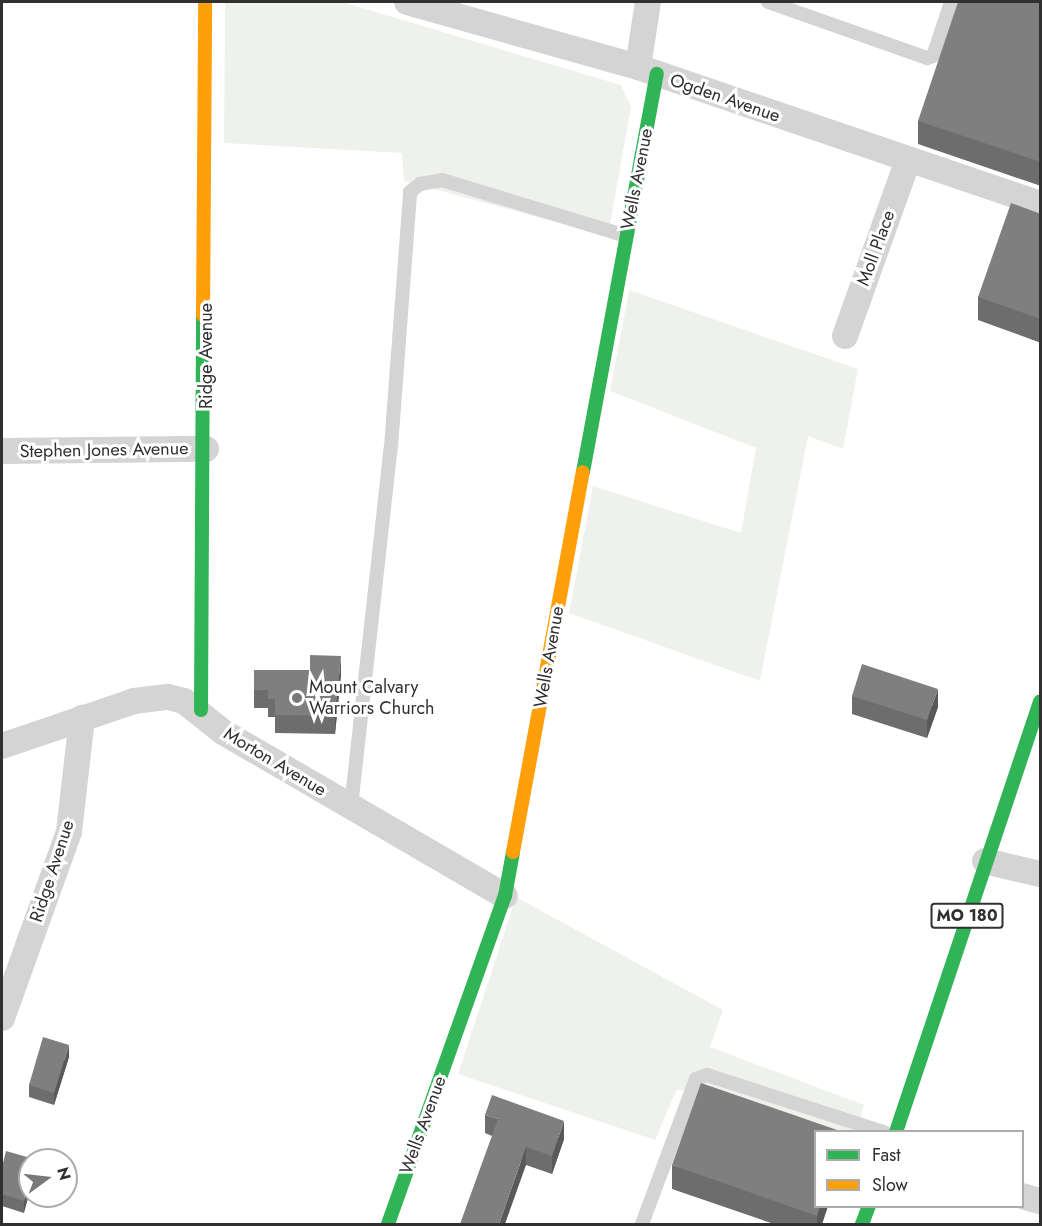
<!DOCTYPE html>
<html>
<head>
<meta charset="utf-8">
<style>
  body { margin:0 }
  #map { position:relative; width:1042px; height:1226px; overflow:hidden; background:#fff; font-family:Jost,sans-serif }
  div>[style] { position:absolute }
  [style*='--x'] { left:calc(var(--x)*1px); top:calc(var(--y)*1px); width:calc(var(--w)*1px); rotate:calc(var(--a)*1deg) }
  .green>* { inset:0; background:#eff2ec }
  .lane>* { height:14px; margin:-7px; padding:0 7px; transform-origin:7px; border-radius:7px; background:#d4d4d4 }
  .street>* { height:26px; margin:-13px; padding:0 13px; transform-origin:13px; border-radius:13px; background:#d4d4d4 }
  .fast>* { height:14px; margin:-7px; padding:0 7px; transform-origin:7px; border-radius:7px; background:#30b455 }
  .slow>* { height:14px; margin:-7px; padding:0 7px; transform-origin:7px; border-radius:7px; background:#ff9f0a }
  .wall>* { inset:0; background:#6d6d6d }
  .shaded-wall>* { inset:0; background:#595959 }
  .building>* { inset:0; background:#7f7f7f }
  .dots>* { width:16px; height:16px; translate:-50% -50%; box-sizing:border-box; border:3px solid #fff; border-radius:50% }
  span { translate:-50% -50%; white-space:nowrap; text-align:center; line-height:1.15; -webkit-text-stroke:6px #fff; paint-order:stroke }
  .shield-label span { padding:2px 4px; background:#fff; border:2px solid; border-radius:4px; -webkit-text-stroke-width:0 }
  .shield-label { font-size:16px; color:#303030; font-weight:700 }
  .street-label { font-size:18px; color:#303030 }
  .poi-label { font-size:18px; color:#303030 }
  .left { translate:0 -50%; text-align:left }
  .frame { position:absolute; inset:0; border:3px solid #303030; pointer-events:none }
  .legend { position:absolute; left:814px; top:1130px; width:210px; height:78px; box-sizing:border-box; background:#fff; border:2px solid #acacac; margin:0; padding:8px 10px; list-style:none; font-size:18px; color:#303030 }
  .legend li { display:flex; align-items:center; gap:12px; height:30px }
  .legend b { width:30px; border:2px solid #acacac }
  .north { position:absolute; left:18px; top:1148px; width:60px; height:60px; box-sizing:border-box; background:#fff; border:2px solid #acacac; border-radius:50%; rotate:75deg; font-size:16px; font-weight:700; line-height:24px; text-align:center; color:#303030 }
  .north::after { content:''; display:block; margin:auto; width:21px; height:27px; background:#787878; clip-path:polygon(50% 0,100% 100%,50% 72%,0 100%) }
</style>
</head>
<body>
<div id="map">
  <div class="green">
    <i style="clip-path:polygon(225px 2px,342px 2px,621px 85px,631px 107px,608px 236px,404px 181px,402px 153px,224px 143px)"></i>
    <i style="clip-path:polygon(629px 290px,858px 369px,843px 449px,808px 436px,760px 681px,569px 613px,593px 486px,741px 533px,756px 448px,610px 391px)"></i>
    <i style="clip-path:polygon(516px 897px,723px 1010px,710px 1047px,864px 1105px,856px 1131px,816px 1132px,815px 1138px,677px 1089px,655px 1140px,458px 1074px)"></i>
  </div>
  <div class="lane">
    <i style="--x:768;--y:2;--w:169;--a:19.4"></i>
    <i style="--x:927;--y:58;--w:6;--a:-18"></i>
    <i style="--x:933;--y:56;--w:57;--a:-71.6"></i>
    <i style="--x:351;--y:807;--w:362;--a:-83.7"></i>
    <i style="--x:391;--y:447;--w:256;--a:-85.7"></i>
    <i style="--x:410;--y:192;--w:13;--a:-39"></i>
    <i style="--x:420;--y:184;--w:22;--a:-10"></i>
    <i style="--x:442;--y:180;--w:192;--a:16.9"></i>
    <i style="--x:642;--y:1224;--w:155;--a:-69.6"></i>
    <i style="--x:696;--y:1079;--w:12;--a:-20"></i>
    <i style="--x:707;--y:1075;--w:186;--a:17.9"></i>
  </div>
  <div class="street">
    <i style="--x:407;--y:2;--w:240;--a:15.7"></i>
    <i style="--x:638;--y:67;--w:425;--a:18.8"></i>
    <i style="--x:638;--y:67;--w:66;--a:-81.3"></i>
    <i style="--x:845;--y:336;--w:187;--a:-70.3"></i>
    <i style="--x:2;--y:451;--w:204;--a:-0.6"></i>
    <i style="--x:2;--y:746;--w:139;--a:-18.8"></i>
    <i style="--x:134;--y:701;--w:34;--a:-7"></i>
    <i style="--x:168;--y:697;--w:16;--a:14"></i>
    <i style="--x:184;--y:701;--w:50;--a:38.5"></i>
    <i style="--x:223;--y:732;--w:326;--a:30.2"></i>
    <i style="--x:985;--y:861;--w:57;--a:13.3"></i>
    <i style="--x:2;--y:1018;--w:198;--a:-70.2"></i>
    <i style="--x:69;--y:832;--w:115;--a:-83.5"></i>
    <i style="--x:1022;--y:1196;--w:19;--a:16"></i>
  </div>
  <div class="fast">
    <i style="--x:583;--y:472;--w:405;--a:-79.5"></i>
    <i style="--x:201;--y:710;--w:395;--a:-89.7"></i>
    <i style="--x:896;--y:1132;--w:454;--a:-71.5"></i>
    <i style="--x:388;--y:1224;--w:348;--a:-70.4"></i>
    <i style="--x:505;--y:896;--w:45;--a:-79.7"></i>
    <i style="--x:862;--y:1224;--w:19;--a:-69"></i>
  </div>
  <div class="slow">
    <i style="--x:203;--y:315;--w:313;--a:-89.6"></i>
    <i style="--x:513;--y:852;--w:386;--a:-79.6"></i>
  </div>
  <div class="wall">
    <i style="clip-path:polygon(1041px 2px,1041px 186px,918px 144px,918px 121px)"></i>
    <i style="clip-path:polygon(1041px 214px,1041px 343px,978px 320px,978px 297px)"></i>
    <i style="clip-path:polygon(341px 674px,335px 734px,275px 733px,275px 717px,268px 717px,268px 708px,254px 708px,254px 690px)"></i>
    <i style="clip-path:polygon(852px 696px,938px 707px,927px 738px,852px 714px)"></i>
    <i style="clip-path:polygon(69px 1057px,54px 1105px,29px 1097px,29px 1085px)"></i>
    <i style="clip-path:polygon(485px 1115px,564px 1139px,552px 1174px,526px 1165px,492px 1136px,485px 1133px)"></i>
    <i style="clip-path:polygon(27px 1157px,24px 1213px,2px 1206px,2px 1167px)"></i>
    <i style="clip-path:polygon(672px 1165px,816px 1206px,828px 1206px,822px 1224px,774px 1224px,672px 1189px)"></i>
  </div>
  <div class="shaded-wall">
    <i style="clip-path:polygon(341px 656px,341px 674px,335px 734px,335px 716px)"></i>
    <i style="clip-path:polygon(938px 689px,938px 707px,927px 738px,927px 720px)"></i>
    <i style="clip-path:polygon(69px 1045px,69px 1057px,54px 1105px,54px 1093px)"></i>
    <i style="clip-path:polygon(564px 1121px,564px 1139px,552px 1174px,552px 1156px)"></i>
    <i style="clip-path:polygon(526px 1147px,526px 1165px,505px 1224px,499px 1224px)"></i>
    <i style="clip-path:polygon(30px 1179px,30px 1191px,24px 1213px,24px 1201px)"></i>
    <i style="clip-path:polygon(820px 1206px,828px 1206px,822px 1224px,817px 1224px,817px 1216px)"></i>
  </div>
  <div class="building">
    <i style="clip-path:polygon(958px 2px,1041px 2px,1041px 162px,918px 121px)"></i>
    <i style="clip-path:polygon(1011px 203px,1041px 214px,1041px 319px,978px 297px)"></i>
    <i style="clip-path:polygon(310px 655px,341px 656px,335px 716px,275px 715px,275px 699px,268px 699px,268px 690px,254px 690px,254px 670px,310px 670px)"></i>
    <i style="clip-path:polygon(862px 664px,938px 689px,927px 720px,852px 696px)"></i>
    <i style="clip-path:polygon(43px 1037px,69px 1045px,54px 1093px,29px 1085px)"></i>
    <i style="clip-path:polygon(701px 1083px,840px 1131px,816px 1131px,816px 1206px,820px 1206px,817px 1216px,672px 1165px)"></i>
    <i style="clip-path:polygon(492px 1095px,564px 1121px,552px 1156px,526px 1147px,499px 1224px,460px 1224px,498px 1119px,485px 1115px)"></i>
    <i style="clip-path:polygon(6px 1151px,27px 1157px,24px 1165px,30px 1166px,30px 1179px,24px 1201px,2px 1194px,2px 1167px)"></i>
  </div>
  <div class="dots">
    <i style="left:297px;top:698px;background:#787878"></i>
  </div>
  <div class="shield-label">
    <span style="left:967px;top:916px">MO 180</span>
  </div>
  <div class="street-label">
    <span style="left:725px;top:98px;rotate:19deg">Ogden Avenue</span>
    <span style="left:637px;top:179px;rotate:-79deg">Wells Avenue</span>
    <span style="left:876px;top:248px;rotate:-70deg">Moll Place</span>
    <span style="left:206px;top:356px;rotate:-90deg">Ridge Avenue</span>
    <span style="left:104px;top:450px;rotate:-1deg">Stephen Jones Avenue</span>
    <span style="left:549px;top:657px;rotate:-80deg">Wells Avenue</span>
    <span style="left:275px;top:762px;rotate:31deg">Morton Avenue</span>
    <span style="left:52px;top:871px;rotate:-72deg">Ridge Avenue</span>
    <span style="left:423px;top:1125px;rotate:-70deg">Wells Avenue</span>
  </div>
  <div class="poi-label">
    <span class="left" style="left:309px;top:698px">Mount Calvary<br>Warriors Church</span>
  </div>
  <div class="frame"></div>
  <ul class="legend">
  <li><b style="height:8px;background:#30b455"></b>Fast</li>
  <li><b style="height:8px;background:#ff9f0a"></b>Slow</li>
  </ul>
  <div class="north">N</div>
</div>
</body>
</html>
